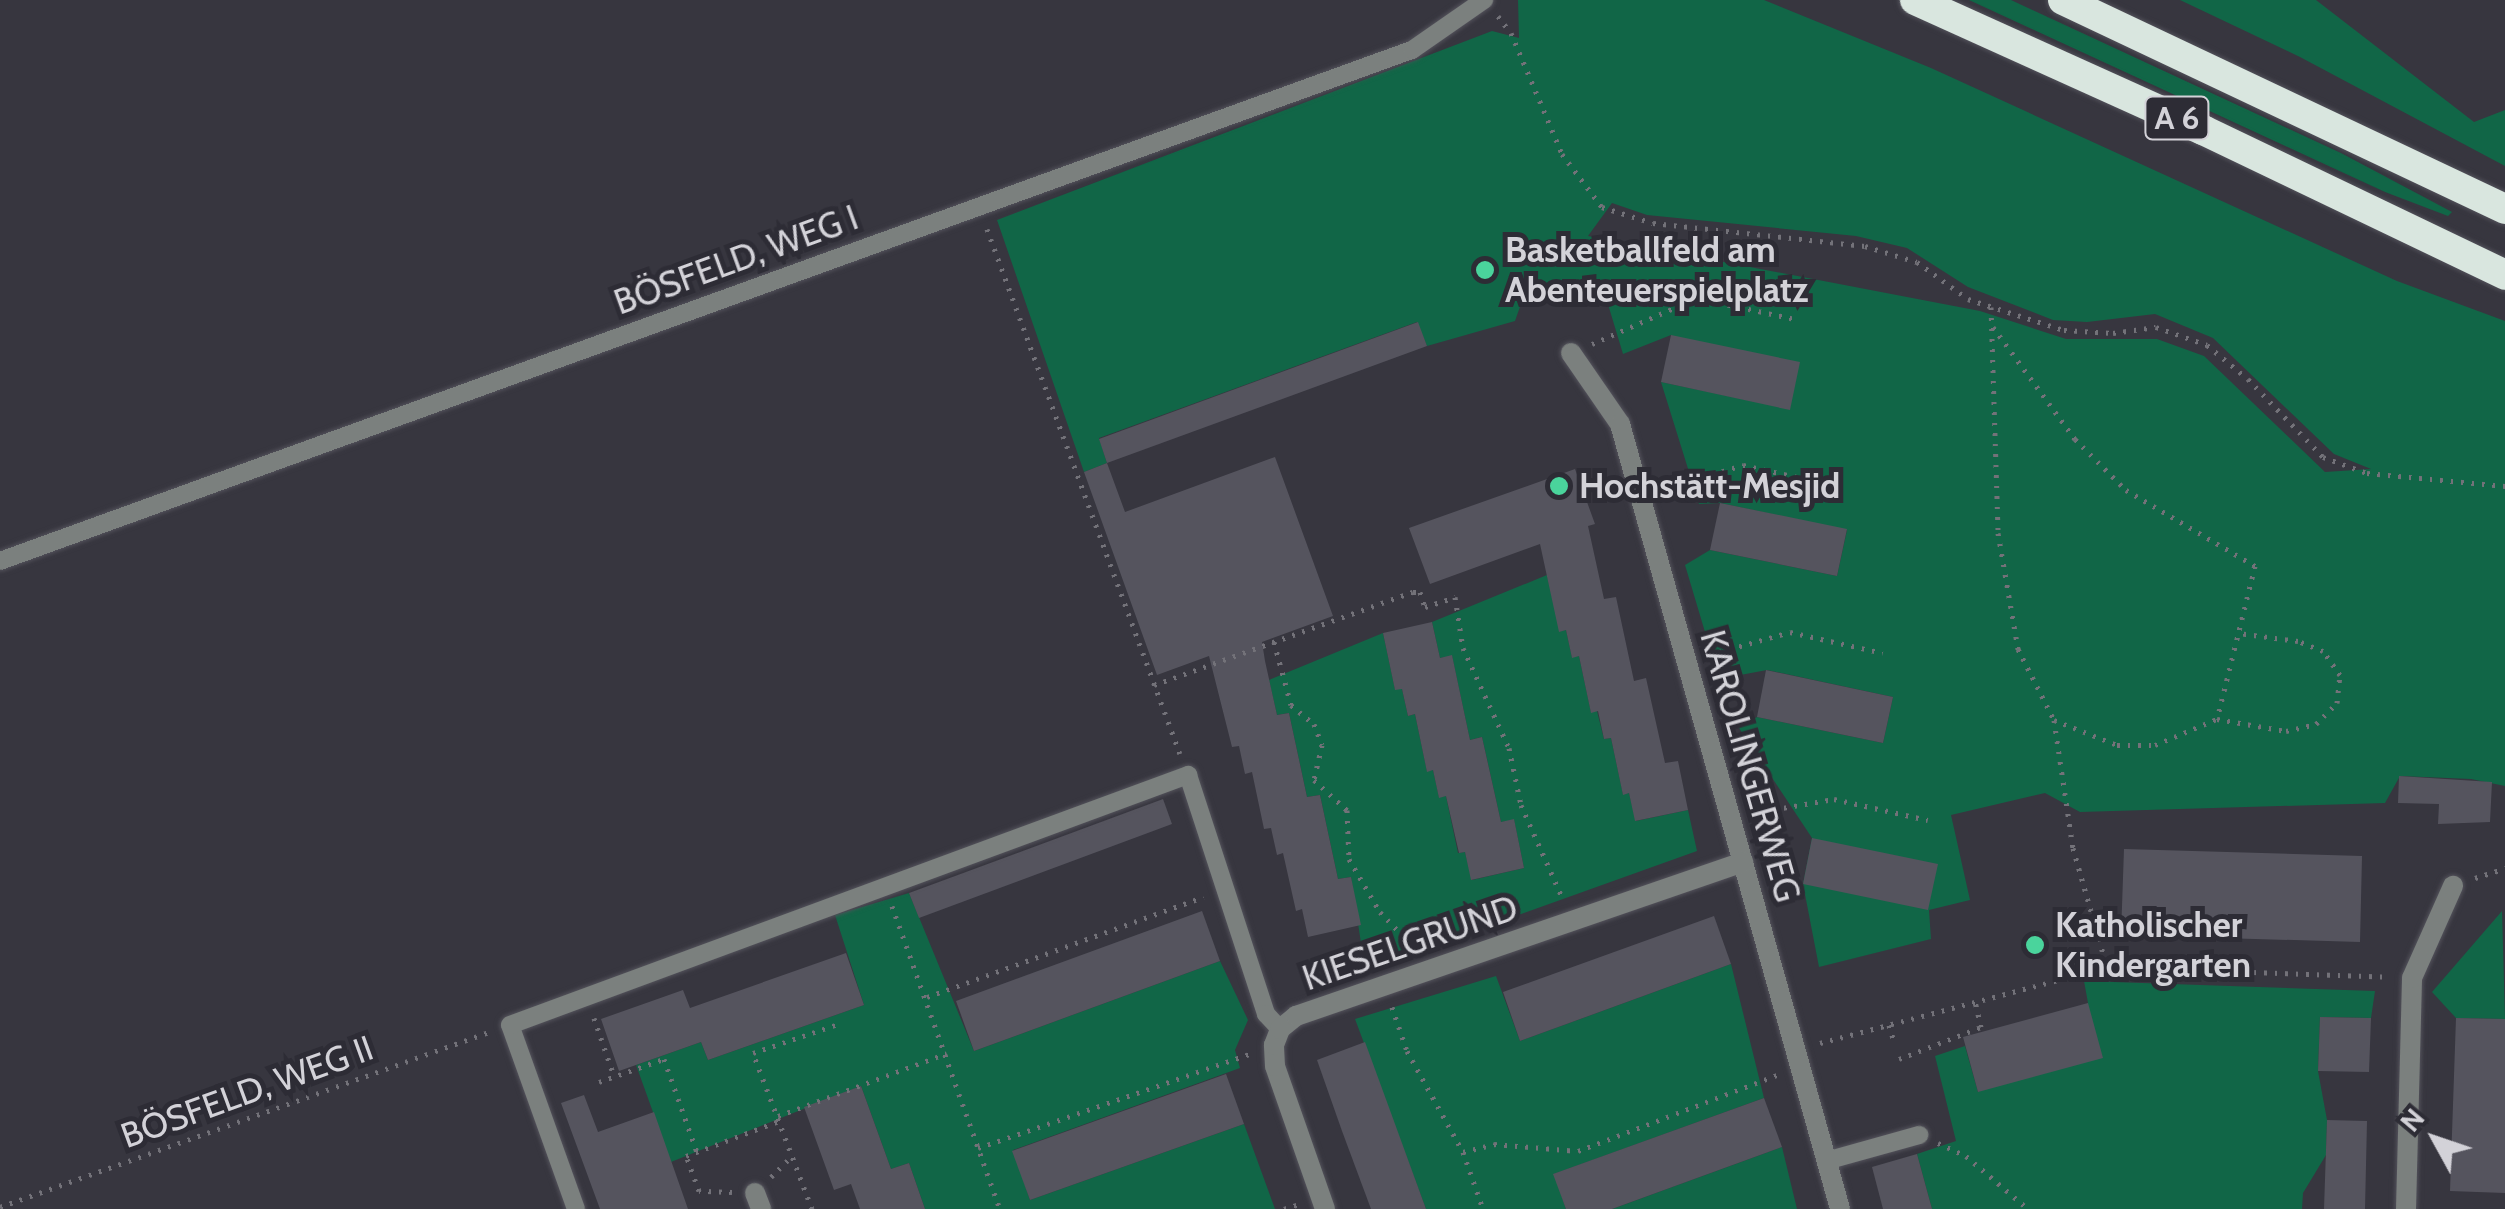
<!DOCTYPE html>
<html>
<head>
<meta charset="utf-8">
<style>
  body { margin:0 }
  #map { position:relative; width:2505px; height:1209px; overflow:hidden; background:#37363f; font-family:Cabin,sans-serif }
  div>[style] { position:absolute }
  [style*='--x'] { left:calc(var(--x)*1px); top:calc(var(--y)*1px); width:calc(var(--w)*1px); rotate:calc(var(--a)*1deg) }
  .green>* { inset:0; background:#116647 }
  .building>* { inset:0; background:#55545e }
  .path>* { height:5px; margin-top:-2.5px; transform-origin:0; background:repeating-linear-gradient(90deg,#737279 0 2.5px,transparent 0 10.5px) }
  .roads { filter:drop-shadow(0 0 2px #53525b) drop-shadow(0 0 2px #53525b) }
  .service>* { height:18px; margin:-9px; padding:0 9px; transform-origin:9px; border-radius:9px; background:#7b807e }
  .minor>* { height:20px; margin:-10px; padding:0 10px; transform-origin:10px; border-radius:10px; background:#7b807e }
  .motorway>* { height:30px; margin:-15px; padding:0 15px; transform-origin:15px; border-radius:15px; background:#d9e6df }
  .dots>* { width:28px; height:28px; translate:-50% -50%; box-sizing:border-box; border:5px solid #2d2c35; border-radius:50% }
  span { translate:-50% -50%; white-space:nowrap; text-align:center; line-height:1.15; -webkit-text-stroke:10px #2d2c35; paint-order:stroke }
  .shield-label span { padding:2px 8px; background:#2d2c35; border:2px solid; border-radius:8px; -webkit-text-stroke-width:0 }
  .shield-label { font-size:32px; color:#d3d2d8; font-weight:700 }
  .poi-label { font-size:35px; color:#d3d2d8; font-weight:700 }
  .left { translate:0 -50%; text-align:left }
  .street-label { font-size:35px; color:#d3d2d8 }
  .north { position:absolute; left:2385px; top:1089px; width:100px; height:100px; -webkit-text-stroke:8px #2d2c35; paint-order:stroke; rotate:310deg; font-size:28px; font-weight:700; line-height:40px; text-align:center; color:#d3d2d8 }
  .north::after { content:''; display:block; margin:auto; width:35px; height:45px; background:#d3d2d8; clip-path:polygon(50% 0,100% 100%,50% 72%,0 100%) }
</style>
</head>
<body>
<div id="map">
  <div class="green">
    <i style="clip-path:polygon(evenodd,1518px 0,1764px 0,1931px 68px,2397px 281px,2505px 321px,2505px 786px,2471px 779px,2400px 776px,2385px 803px,2080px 812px,2045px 793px,1951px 815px,1970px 900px,1929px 910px,1931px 939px,1819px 967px,1803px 884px,1812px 838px,1739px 728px,1757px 717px,1883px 743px,1893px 697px,1767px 670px,1719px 679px,1685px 565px,1710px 550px,1837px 576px,1847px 530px,1720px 503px,1699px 504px,1661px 382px,1789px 409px,1671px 335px,1623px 354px,1607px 301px,1558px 292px,1521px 304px,1515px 321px,1427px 346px,1417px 322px,1099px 438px,1107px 463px,1084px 472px,997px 220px,1492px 31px,1519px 38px,1518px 0,1612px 203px,1647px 215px,1856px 236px,1907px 248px,1968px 287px,2053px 320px,2087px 322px,2155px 314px,2213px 338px,2334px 454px,2371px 469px,2325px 472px,2204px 356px,2157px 339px,2066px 339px,1980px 311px,1588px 236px,1612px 203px)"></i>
    <i style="clip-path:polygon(1969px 0,2011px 0,2341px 153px,2452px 212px,2448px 216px,2385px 192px)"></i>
    <i style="clip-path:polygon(2180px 0,2316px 0,2474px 122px,2505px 110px,2505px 166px,2300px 57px)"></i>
    <i style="clip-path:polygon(1547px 575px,1560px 631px,1566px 630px,1572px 657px,1579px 656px,1591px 712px,1597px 711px,1604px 739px,1611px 738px,1623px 794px,1629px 793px,1636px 821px,1688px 810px,1697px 851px,1485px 927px,1364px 963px,1351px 877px,1338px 879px,1320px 795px,1307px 797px,1289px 713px,1277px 715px,1269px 680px,1383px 633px,1395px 689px,1402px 689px,1408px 716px,1415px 714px,1427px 771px,1433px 770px,1439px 797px,1446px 796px,1458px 853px,1465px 852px,1472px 880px,1524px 868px,1514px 820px,1501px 822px,1482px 737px,1470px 740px,1452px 656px,1440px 658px,1432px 622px)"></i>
    <i style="clip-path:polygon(909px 893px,974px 1051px,1220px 961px,1248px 1020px,1235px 1050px,1240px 1068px,1013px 1150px,1030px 1200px,1244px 1124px,1275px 1209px,925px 1209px,909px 1163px,891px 1169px,861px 1086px,671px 1162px,636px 1065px,701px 1042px,708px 1060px,864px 1005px,835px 915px)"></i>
    <i style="clip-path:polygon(2502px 911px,2505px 1019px,2456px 1018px,2432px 992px)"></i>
    <i style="clip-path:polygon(1731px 964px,1764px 1098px,1554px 1174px,1566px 1209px,1426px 1209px,1355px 1019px,1496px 976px,1520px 1041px)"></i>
    <i style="clip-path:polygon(2084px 981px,2375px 991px,2371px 1018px,2320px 1017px,2318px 1071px,2327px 1120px,2326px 1155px,2303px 1193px,2302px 1209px,1932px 1209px,1917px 1154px,1956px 1141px,1935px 1056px,1965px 1046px,1978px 1092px,2088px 1003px)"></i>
    <i style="clip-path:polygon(1782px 1147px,1797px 1209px,1612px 1209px)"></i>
  </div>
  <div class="building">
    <i style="clip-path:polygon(1418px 322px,1427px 346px,1107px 463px,1099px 439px)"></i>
    <i style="clip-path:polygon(1671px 335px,1800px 362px,1790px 410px,1661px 382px)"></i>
    <i style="clip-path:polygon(1275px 457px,1333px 616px,1262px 642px,1265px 661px,1277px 715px,1289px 713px,1307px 797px,1320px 795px,1338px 879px,1351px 877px,1361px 925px,1308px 937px,1302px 909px,1296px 911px,1283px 853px,1277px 855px,1271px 828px,1264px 829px,1252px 772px,1245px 774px,1239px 746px,1232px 747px,1209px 656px,1157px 675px,1084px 472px,1107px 463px,1125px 512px)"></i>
    <i style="clip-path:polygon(1575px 469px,1595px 524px,1588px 526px,1604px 599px,1616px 597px,1634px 681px,1646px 678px,1665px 763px,1678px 761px,1688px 810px,1635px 821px,1629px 793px,1623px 795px,1611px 738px,1604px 739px,1598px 711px,1591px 713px,1579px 656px,1572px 658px,1566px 630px,1559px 632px,1540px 544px,1430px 584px,1409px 528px)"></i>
    <i style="clip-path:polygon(1720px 503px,1847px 529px,1837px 576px,1710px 550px)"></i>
    <i style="clip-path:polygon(1432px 622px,1440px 658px,1452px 655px,1470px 740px,1482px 737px,1501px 822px,1514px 819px,1524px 868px,1471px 880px,1465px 852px,1459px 853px,1446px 796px,1439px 798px,1433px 770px,1427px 772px,1415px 714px,1408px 716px,1402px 689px,1395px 690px,1383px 633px)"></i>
    <i style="clip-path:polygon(1766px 670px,1893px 697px,1883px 743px,1757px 717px)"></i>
    <i style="clip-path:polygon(2399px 776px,2492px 782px,2490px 822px,2438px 824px,2439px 804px,2398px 803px)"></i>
    <i style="clip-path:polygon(1163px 799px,1172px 824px,919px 918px,909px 893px)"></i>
    <i style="clip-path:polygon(1812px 838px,1938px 864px,1928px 910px,1803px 884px)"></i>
    <i style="clip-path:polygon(2124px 849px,2362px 856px,2360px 942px,2121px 935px)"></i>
    <i style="clip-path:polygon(1202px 911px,1220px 961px,974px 1051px,956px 1001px)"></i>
    <i style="clip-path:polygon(1714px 916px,1731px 964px,1520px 1041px,1503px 992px)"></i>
    <i style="clip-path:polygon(846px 953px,864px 1005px,708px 1060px,701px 1042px,619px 1071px,601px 1019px,683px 990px,690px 1008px)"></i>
    <i style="clip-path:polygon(2088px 1003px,2103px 1058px,1978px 1092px,1963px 1037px)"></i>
    <i style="clip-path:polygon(2320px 1017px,2371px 1018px,2369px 1072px,2318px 1071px)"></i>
    <i style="clip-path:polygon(2456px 1018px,2505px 1019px,2505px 1193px,2450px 1191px)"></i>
    <i style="clip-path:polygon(1365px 1042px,1391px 1113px,1426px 1209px,1371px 1209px,1342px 1131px,1317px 1060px)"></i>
    <i style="clip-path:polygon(1226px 1074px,1244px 1124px,1030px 1200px,1012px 1151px)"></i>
    <i style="clip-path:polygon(861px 1086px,891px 1169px,909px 1163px,925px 1209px,860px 1209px,851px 1184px,834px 1190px,804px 1107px)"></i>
    <i style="clip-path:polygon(584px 1095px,598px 1132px,654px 1112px,688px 1209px,600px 1209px,561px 1103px)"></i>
    <i style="clip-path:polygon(1764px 1098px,1782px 1147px,1612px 1209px,1566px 1209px,1553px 1174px)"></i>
    <i style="clip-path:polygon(2327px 1120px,2367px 1121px,2365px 1209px,2324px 1209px)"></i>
    <i style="clip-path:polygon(1917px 1154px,1932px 1209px,1883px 1209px,1872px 1167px)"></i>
  </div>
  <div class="path">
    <i style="--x:1498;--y:16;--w:21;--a:53"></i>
    <i style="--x:1511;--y:33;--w:131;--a:67.1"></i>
    <i style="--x:1562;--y:154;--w:66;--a:53"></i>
    <i style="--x:1602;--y:207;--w:53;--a:17.4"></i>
    <i style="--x:1653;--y:223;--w:213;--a:6.2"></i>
    <i style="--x:1865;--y:246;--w:54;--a:17.1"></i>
    <i style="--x:1917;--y:262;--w:63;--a:36"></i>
    <i style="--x:1968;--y:299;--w:101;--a:17.9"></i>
    <i style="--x:2064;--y:330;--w:49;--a:3.5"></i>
    <i style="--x:2113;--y:333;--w:43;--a:-7.9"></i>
    <i style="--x:2156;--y:327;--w:54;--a:19.4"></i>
    <i style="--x:2207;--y:345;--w:53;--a:39.7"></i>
    <i style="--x:2248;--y:379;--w:108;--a:46.1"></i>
    <i style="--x:2323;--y:457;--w:47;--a:20"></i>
    <i style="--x:2367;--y:473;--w:139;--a:5.4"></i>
    <i style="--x:987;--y:229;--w:559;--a:69.82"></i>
    <i style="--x:1991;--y:307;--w:226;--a:88.2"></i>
    <i style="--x:1998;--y:533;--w:118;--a:80.2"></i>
    <i style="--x:2018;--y:649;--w:80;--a:63.1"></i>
    <i style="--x:2054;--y:720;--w:129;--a:81.6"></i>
    <i style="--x:2073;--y:848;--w:124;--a:74.1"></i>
    <i style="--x:1993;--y:327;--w:139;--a:53.8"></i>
    <i style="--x:2075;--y:439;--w:72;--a:45"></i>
    <i style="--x:2126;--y:490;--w:150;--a:30.5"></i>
    <i style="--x:2255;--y:566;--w:158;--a:103.9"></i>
    <i style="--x:1592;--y:344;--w:115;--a:-23.7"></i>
    <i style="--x:1697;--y:298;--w:100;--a:12.1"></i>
    <i style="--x:1662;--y:490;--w:85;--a:-17.2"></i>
    <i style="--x:1743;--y:465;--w:92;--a:12.5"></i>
    <i style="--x:1274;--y:642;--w:65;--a:74.9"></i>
    <i style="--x:1291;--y:705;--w:30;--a:40"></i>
    <i style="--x:1314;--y:724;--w:22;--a:69"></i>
    <i style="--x:1322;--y:745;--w:36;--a:103"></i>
    <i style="--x:1314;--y:780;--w:45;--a:42.3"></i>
    <i style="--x:1347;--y:810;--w:49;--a:87.7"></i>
    <i style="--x:1349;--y:859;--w:61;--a:59.7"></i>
    <i style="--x:1380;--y:912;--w:37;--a:46"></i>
    <i style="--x:1406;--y:939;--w:14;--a:69"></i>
    <i style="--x:1709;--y:655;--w:84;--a:-15.9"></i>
    <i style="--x:1790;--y:632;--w:95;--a:12.7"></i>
    <i style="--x:1154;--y:685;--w:275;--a:-19.8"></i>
    <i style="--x:1413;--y:592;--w:7;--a:0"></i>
    <i style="--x:1420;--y:592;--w:16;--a:72"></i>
    <i style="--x:1425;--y:607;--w:32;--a:-18"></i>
    <i style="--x:1455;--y:597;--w:52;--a:81.1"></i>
    <i style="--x:1463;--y:648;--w:110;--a:65.3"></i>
    <i style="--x:1509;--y:748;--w:58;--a:78.1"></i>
    <i style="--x:1521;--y:805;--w:101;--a:66"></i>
    <i style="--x:2054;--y:720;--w:68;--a:21.6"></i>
    <i style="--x:2117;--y:745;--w:38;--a:0"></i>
    <i style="--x:2155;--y:745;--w:67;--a:-22.8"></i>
    <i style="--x:2217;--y:719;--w:70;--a:9.9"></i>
    <i style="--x:2286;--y:731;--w:31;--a:-13"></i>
    <i style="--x:2316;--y:724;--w:30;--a:-45"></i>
    <i style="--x:2337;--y:703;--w:28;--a:-84"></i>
    <i style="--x:2340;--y:675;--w:29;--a:-125"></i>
    <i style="--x:2323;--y:651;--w:27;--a:-158"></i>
    <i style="--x:2298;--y:641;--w:60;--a:-172.3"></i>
    <i style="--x:1753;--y:813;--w:82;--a:-9.8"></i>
    <i style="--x:1834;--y:799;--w:96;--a:12.6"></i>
    <i style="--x:2475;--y:878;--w:32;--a:-18"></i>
    <i style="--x:892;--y:906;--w:322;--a:70.4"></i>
    <i style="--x:927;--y:997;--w:294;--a:-19.9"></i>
    <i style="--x:1392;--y:1007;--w:46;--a:71.2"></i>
    <i style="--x:1407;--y:1051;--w:115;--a:61"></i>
    <i style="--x:1463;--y:1152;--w:60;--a:70.7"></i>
    <i style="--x:594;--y:1018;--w:61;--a:71"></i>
    <i style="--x:1889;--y:1025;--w:17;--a:73"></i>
    <i style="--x:1820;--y:1043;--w:297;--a:-14.8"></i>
    <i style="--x:2107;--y:967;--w:282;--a:2"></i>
    <i style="--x:1899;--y:1059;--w:88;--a:-21.3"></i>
    <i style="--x:1981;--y:1027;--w:26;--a:-103"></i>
    <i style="--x:599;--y:1082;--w:69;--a:-19.5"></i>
    <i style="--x:664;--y:1059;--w:99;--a:70.5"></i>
    <i style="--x:778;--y:1116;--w:180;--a:-20.4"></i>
    <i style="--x:1938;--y:1143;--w:31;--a:25"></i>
    <i style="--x:1966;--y:1156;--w:82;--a:40.5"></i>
    <i style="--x:978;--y:1148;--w:290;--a:-19.1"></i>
    <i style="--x:1463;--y:1152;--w:32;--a:-14"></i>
    <i style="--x:1494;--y:1144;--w:84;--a:4.8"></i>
    <i style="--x:1578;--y:1151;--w:213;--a:-20.9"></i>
    <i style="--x:771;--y:1177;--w:31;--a:-45"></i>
    <i style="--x:732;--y:1192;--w:33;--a:-178"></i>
    <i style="--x:699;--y:1191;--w:37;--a:-110"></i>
    <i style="--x:686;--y:1156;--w:99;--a:-20.6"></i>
    <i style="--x:0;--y:1207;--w:519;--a:-19.69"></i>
    <i style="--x:812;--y:1209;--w:167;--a:-110.7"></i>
    <i style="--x:753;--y:1053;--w:90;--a:-18.8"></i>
    <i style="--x:1284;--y:1209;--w:16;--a:-18"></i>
  </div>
  <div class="roads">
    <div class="service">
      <i style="--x:0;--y:561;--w:1502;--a:-19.9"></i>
      <i style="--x:1412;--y:50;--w:88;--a:-34.8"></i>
      <i style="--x:1826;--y:1161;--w:97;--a:-15.6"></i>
      <i style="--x:576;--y:1209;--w:195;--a:-109.7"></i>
      <i style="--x:510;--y:1025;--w:723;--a:-20.24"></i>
      <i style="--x:1188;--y:775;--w:251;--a:71.9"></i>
      <i style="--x:1266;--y:1014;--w:21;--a:47"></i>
    </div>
    <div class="minor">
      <i style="--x:1571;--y:353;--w:86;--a:55.4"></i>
      <i style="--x:1620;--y:424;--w:815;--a:74.34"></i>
      <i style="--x:755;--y:1193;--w:17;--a:69"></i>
      <i style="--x:1325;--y:1209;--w:151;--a:-109.3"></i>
      <i style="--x:1275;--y:1066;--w:21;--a:-93"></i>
      <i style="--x:1274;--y:1045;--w:17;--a:-69"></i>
      <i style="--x:1280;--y:1029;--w:21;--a:-39"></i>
      <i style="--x:1296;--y:1016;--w:473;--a:-19"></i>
      <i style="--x:2406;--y:1209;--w:231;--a:-88.5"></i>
      <i style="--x:2412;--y:978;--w:101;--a:-66"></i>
    </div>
    <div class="motorway">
      <i style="--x:1915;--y:0;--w:316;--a:24.3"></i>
      <i style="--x:2203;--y:130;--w:335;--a:25.6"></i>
      <i style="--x:2063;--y:0;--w:489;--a:25.3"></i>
    </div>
  </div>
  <div class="dots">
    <i style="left:1485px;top:270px;background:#4ad49c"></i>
    <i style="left:1559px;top:486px;background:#4ad49c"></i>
    <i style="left:2035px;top:945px;background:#4ad49c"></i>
  </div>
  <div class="shield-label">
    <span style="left:2177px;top:118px">A 6</span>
  </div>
  <div class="poi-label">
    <span class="left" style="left:1505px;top:270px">Basketballfeld am<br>Abenteuerspielplatz</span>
    <span class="left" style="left:1579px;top:486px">Hochstätt-Mesjid</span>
    <span class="left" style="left:2055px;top:945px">Katholischer<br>Kindergarten</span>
  </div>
  <div class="street-label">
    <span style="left:736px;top:260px;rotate:-20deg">BÖSFELD, WEG I</span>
    <span style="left:1750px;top:766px;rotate:74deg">KAROLINGERWEG</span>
    <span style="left:1410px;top:943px;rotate:-19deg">KIESELGRUND</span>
    <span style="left:247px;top:1092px;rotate:-20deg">BÖSFELD, WEG II</span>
  </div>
  <div class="north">N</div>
</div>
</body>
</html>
